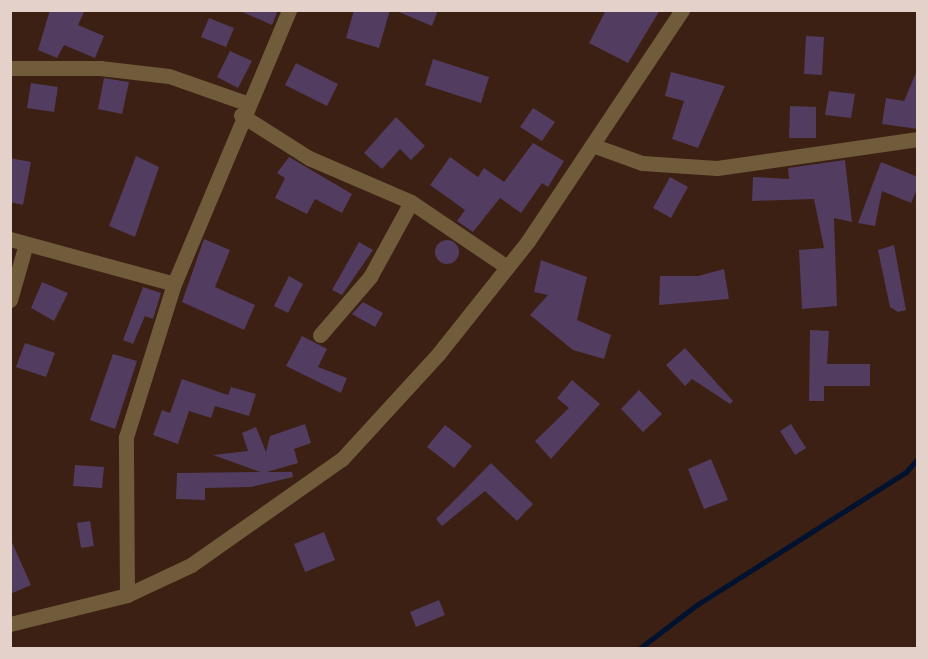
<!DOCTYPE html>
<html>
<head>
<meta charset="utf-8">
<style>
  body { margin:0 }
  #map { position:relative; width:928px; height:659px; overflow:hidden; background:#3b2013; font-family:"Asap Condensed",sans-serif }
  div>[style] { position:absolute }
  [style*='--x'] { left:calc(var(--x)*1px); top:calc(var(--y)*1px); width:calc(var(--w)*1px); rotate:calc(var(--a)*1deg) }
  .stream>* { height:5px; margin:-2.5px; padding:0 2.5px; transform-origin:2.5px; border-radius:2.5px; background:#00122f }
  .building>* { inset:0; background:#523c60 }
  .round { border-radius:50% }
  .minor>* { height:15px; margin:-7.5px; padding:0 7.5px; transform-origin:7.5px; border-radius:7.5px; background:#705c3a }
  span { translate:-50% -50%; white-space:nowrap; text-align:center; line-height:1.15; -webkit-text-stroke:4.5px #31170a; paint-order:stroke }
  .frame { position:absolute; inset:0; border:12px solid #e4d1c9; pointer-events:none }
</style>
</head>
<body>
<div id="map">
  <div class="stream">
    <i style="--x:640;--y:648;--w:73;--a:-37.2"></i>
    <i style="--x:698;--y:604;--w:246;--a:-32.4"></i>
    <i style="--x:906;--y:472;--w:18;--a:-49"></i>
  </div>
  <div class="building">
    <i style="clip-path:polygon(50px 10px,85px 10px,78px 25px,104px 36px,95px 58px,64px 45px,57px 58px,38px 50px)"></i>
    <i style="clip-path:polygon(238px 10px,278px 10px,272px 25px)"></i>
    <i style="clip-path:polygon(354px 10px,390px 10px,379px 48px,346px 38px)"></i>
    <i style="clip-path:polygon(394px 10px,438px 10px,432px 26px)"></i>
    <i style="clip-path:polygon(606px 10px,660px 10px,628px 63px,589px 43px)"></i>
    <i style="clip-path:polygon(209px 18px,234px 28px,226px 47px,201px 37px)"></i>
    <i style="clip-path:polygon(806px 36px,824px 37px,822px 75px,804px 74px)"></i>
    <i style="clip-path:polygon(230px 51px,252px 61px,238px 88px,217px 77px)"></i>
    <i style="clip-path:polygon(433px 59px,489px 77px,481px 103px,425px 85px)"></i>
    <i style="clip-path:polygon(296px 63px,338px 84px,327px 106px,285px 85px)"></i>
    <i style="clip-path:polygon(918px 68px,918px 129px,882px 124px,886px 98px,904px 101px)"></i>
    <i style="clip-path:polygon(671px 72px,725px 86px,698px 148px,672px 139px,684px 101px,665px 96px)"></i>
    <i style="clip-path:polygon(104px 78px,129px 82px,122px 114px,98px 109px)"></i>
    <i style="clip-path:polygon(31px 83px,58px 87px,54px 112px,27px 108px)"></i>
    <i style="clip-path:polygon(829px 91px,855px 94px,851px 118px,825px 115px)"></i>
    <i style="clip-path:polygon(790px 106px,816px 107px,816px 138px,789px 138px)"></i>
    <i style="clip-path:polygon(533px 108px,555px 122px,542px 141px,520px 127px)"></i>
    <i style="clip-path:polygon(396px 117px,425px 146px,411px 160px,400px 149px,382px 169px,364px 153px)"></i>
    <i style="clip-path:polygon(533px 143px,564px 161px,548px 187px,542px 183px,521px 213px,500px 198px,473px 232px,457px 221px,465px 210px,430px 185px,450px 157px,478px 177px,484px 168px,504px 182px)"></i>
    <i style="clip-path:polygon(136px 156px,159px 167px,135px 237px,109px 226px)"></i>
    <i style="clip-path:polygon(289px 157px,352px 194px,342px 213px,315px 199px,307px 214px,275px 198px,285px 178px,277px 173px)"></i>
    <i style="clip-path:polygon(10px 158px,31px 162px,23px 205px,10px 202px)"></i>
    <i style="clip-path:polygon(845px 160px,852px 222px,834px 218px,837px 306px,802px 309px,799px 250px,824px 248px,814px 199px,752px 201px,753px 177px,789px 179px,788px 168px)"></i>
    <i style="clip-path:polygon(881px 162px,918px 177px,918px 187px,911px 203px,882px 191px,875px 226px,858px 223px)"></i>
    <i style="clip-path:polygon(670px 177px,688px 187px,671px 218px,653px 208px)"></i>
    <i style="clip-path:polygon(204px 239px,230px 250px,215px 287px,255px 305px,244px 330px,182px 302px)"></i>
    <i class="round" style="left:435px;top:240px;width:24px;height:24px"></i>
    <i style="clip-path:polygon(359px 242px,373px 250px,342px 295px,332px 290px)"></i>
    <i style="clip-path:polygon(894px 245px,906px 310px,898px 312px,890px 307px,878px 250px)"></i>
    <i style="clip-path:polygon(541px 260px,587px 277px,577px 320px,611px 335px,604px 359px,573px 350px,530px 315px,548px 295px,534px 292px)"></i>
    <i style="clip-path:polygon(724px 269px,729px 299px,659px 305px,660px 276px,698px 276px)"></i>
    <i style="clip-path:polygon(289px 276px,303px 284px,288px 313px,274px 306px)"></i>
    <i style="clip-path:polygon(42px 282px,68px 293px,54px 321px,31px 308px)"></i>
    <i style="clip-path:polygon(143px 287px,161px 293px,153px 319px,145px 316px,133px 344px,123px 340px)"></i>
    <i style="clip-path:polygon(363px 302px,383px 313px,375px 327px,352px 314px)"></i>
    <i style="clip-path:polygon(810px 330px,829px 331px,827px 364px,870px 364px,870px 386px,824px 386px,824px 401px,809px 401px)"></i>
    <i style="clip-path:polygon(302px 336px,327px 349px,318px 367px,347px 378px,341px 393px,286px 366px)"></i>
    <i style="clip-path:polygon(25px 343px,55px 353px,46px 377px,16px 367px)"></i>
    <i style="clip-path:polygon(685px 348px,733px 401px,730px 404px,692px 379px,685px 386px,666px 365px)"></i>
    <i style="clip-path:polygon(113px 354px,137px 361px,115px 429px,90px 420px)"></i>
    <i style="clip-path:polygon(182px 379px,228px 395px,231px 387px,256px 394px,249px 416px,215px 406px,211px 418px,189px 411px,178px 444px,153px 435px,162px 410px,170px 413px)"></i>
    <i style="clip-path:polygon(572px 380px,600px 404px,551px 459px,535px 441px,569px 408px,557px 398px)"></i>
    <i style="clip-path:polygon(639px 390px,662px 414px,643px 432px,621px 409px)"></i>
    <i style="clip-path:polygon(305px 424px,311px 443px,294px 449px,298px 463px,267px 472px,292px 472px,293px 477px,251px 487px,205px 488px,205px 500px,176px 499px,177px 473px,260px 472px,213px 455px,248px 451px,242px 433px,256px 427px,266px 452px,270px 436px)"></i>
    <i style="clip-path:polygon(791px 424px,806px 448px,795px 455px,780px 431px)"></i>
    <i style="clip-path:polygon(445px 425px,472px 446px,454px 468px,427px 447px)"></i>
    <i style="clip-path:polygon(711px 459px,728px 500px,704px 509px,688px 469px)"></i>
    <i style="clip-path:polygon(491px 463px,533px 504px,517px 521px,485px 491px,442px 526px,436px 519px)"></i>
    <i style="clip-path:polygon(75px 465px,104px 467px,102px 488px,73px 486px)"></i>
    <i style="clip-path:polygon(90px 521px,94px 546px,81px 548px,77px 523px)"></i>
    <i style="clip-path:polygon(324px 532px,335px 560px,305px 572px,294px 544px)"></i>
    <i style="clip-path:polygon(10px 538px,31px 585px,10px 594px)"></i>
    <i style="clip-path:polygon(439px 600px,445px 615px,416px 627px,410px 612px)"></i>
  </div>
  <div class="minor">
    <i style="--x:10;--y:68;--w:90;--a:0"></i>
    <i style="--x:100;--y:68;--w:69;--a:6.6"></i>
    <i style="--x:169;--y:76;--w:82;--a:19.3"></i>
    <i style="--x:241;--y:115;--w:80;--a:32.3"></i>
    <i style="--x:309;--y:158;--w:111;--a:23.3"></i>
    <i style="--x:411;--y:202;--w:116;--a:34.1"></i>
    <i style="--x:592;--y:145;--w:53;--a:19.8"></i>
    <i style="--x:642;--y:163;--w:75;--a:3.8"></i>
    <i style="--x:717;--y:168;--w:203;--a:-8.2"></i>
    <i style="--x:10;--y:239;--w:170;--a:15.3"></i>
    <i style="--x:10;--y:300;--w:58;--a:-74.1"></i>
    <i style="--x:320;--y:335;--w:77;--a:-49.2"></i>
    <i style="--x:370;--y:277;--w:85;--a:-61.3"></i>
    <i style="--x:127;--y:595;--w:158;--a:-90.4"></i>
    <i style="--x:126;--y:437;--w:160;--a:-72.6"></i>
    <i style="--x:174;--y:284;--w:297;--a:-67.2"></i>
    <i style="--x:10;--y:624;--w:121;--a:-13.9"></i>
    <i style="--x:127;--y:595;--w:71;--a:-25.1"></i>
    <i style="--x:191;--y:565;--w:184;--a:-35.1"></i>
    <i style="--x:342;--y:459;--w:144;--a:-47.5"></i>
    <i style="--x:439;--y:353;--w:143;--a:-51.5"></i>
    <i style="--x:528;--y:241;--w:278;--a:-56.3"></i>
  </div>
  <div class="frame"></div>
</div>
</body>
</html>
